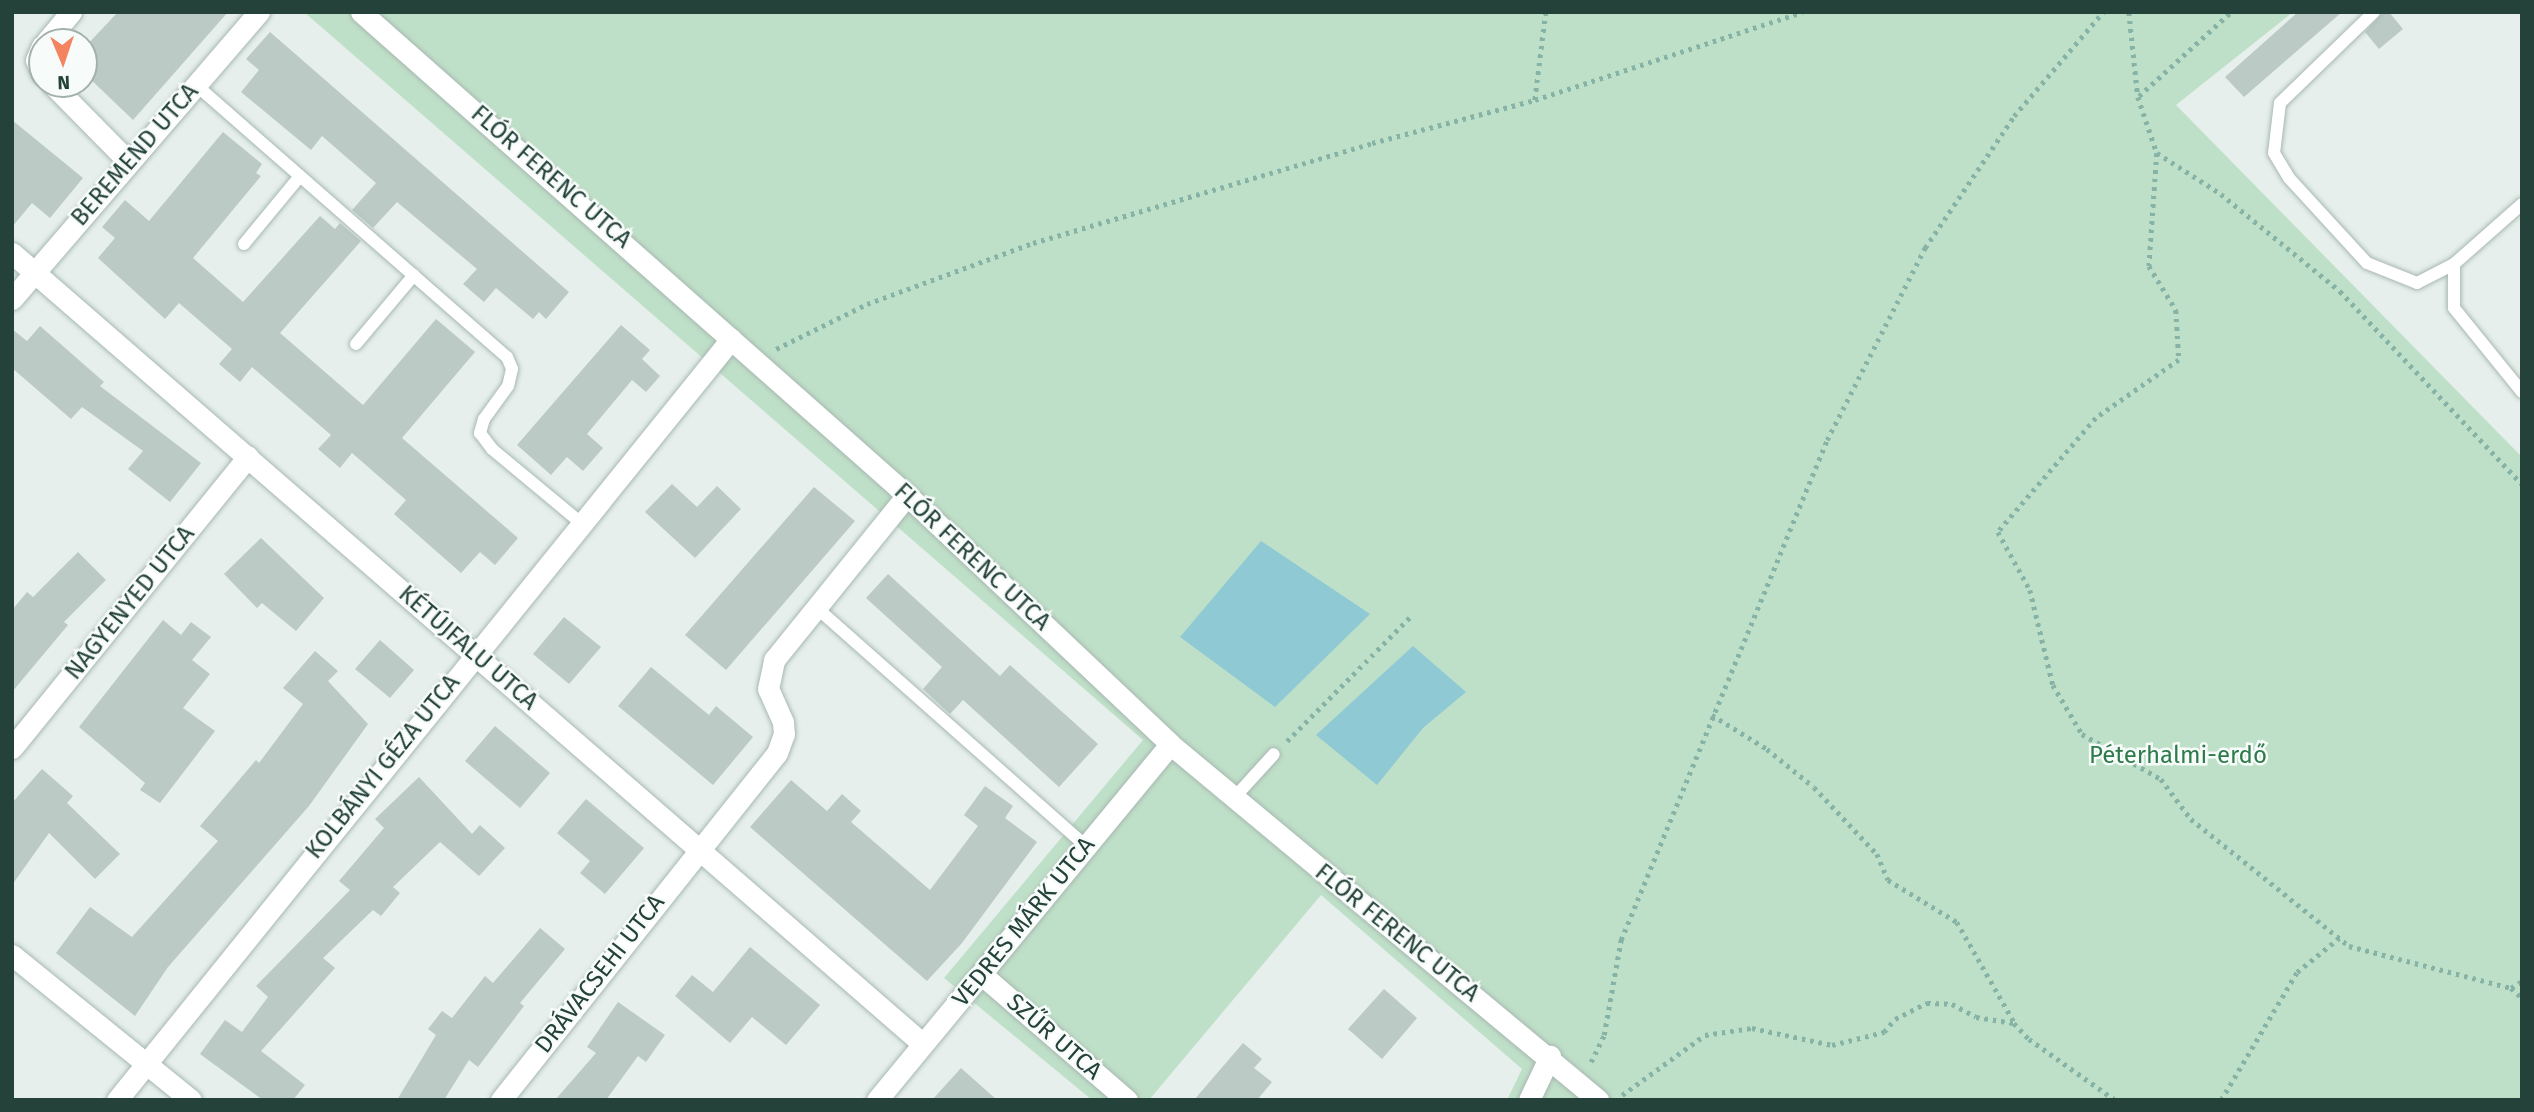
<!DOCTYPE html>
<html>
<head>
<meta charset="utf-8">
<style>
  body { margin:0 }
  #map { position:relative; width:2534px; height:1112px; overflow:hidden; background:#e6efeb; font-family:"Fira Sans",sans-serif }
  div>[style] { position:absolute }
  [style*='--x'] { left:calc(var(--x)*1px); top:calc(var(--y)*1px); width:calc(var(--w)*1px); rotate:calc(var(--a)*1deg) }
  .green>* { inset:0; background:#bfe0c8 }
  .water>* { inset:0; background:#8ec9d4 }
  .building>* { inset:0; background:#bbcac4 }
  .path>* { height:4.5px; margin-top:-2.25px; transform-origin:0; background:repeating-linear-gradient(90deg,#86b3a5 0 3.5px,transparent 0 8.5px) }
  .roads { filter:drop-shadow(0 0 2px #a8b8b2) drop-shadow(0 0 2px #a8b8b2) }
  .service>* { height:12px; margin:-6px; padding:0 6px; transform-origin:6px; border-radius:6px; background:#fff }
  .minor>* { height:21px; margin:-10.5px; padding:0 10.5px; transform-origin:10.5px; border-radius:10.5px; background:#fff }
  span { translate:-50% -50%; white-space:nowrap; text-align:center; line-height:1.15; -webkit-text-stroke:5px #f7fbf9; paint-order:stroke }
  .street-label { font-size:24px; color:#24423a }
  .park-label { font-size:24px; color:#2d7a4b }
  .frame { position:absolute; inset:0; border:14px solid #24423a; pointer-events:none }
  .north { position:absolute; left:28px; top:28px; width:70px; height:70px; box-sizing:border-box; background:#f7fbf9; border:2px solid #a3b1ad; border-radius:50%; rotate:178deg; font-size:19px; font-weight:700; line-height:28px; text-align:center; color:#24423a }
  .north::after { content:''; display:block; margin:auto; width:24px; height:32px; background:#f4845f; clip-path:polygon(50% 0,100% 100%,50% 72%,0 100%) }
</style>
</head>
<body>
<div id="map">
  <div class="green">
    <i style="clip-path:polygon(304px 12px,2293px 12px,2176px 105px,2522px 457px,2522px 1100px,1507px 1100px,1522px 1069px,1321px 895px,1149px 1100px,1092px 1100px,944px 978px,1143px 740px)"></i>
  </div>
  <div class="water">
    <i style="clip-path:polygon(1261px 541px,1370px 614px,1275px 707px,1180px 637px)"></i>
    <i style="clip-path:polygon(1413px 646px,1466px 692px,1423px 728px,1377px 785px,1316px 735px)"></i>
  </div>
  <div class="building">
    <i style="clip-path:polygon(118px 12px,228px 12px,133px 120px,84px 73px,84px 48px)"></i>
    <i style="clip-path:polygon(2298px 12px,2342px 12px,2244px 97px,2225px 77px)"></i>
    <i style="clip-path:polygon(2383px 12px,2389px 12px,2403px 29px,2379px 49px,2365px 32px)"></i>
    <i style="clip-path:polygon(270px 32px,569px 292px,546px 319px,539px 312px,533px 319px,496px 288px,484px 302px,463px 284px,477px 269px,397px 202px,373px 228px,352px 210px,376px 183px,322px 136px,311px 150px,241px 92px,259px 70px,246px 59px)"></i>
    <i style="clip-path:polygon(12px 120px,83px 178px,50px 218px,32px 203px,12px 227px)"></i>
    <i style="clip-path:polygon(223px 132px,262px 164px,256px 173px,261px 176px,193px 258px,243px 302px,320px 216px,335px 229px,340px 223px,361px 241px,280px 333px,363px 405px,436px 319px,475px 352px,402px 438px,518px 538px,495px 565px,480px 552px,461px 573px,394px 514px,406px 500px,352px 453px,340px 468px,318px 449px,331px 435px,252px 367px,240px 382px,219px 364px,232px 349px,179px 303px,165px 319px,98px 258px,115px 238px,102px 227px,125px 200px,149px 221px)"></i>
    <i style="clip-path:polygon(621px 325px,650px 350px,642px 359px,660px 376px,646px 392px,632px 380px,587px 434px,603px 448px,583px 471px,567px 457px,551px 475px,517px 445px)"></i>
    <i style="clip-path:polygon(40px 326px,104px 382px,100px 386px,201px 463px,170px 502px,128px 469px,143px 451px,82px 407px,71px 419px,12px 368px,12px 329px,27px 341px)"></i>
    <i style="clip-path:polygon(672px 484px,697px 507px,717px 486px,741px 509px,695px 558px,645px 512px)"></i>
    <i style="clip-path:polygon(814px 487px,855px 521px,726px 670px,685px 635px)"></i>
    <i style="clip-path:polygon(261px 538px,324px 598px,296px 631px,262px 603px,257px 608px,224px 574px)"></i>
    <i style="clip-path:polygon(78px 552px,106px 580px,64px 622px,68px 625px,12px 692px,12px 610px,27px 592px,33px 597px)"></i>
    <i style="clip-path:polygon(888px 574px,1000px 676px,1010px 665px,1098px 744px,1059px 787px,963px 700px,950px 714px,923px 689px,942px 667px,866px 598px)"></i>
    <i style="clip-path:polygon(564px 617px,601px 647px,569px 684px,533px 654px)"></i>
    <i style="clip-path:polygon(163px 620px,181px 635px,191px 622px,211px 637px,192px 660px,210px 674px,183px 708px,215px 731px,160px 803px,140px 790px,145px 783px,79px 727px)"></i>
    <i style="clip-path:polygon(380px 640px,414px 670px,390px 698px,355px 669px)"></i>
    <i style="clip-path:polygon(315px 651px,338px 671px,328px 681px,368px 724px,309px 806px,168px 967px,135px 1016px,56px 953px,90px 907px,132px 937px,218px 841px,200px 826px,256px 760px,259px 763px,303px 704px,283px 688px)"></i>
    <i style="clip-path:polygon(651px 667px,709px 715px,716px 706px,753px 737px,713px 785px,618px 706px)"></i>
    <i style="clip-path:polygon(495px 726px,550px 773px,520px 808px,465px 761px)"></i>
    <i style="clip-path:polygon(42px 769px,73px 796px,67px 803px,120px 854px,95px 879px,49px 833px,12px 885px,12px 803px)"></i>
    <i style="clip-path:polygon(419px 777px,472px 834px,480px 825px,505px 848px,479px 876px,440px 842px,393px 887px,400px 893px,381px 916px,373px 910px,323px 958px,335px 968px,261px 1051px,305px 1085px,293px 1100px,263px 1100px,200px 1054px,225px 1020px,242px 1032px,268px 997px,256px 986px,350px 890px,339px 881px,384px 828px,375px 819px)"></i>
    <i style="clip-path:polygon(791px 780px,827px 811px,842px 794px,861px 811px,851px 822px,930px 890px,978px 826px,964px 815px,985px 786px,1013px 806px,1005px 818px,1037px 842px,962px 943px,927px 981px,750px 827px)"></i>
    <i style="clip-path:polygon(586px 799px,644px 848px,605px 894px,580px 873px,590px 861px,557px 833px)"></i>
    <i style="clip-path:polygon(540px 928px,565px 949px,520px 1003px,524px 1006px,478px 1067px,469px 1060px,444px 1100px,397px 1100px,436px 1035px,428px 1029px,442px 1011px,452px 1018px,485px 976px,493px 983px)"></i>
    <i style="clip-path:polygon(750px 947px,820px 1005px,786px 1045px,752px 1017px,730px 1043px,675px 996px,692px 975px,713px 992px)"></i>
    <i style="clip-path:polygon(1384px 989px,1417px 1018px,1382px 1059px,1348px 1029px)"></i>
    <i style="clip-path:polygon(618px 1002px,665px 1035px,646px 1062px,638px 1056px,606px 1100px,555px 1100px,596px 1053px,587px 1047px)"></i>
    <i style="clip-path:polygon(1243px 1043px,1262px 1059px,1254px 1068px,1272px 1082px,1257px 1100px,1194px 1100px)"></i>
    <i style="clip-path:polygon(961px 1068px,997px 1100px,932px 1100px)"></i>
  </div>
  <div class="path">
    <i style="--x:1546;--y:12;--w:89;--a:97.1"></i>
    <i style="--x:1535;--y:100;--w:281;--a:-18.2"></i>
    <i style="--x:2129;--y:12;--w:85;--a:84"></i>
    <i style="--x:2138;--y:97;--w:59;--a:71.3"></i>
    <i style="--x:2157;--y:153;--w:113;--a:94"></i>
    <i style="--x:2149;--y:266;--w:52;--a:58.5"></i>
    <i style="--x:2176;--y:310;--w:50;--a:86.6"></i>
    <i style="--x:2179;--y:360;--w:101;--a:145.1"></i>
    <i style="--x:2096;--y:418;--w:150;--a:130.7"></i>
    <i style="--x:1998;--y:532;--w:66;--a:61.1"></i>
    <i style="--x:2030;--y:590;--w:98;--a:76.4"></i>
    <i style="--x:2053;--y:685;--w:57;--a:59.4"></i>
    <i style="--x:2082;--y:734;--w:91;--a:29.7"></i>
    <i style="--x:2161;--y:779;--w:50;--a:53.1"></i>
    <i style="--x:2191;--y:819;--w:203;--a:38.8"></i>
    <i style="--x:2349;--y:946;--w:167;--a:14.5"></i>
    <i style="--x:2511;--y:988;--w:13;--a:-32"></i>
    <i style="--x:2139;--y:96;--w:125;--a:-42.4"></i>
    <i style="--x:2157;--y:153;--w:76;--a:32.6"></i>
    <i style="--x:2221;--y:194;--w:154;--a:39.2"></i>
    <i style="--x:2340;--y:291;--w:265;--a:46.7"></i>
    <i style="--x:776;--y:349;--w:102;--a:-26.3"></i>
    <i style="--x:867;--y:304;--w:177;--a:-20.2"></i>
    <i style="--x:1033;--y:243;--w:353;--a:-16.4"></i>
    <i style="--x:1372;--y:143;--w:169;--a:-14.8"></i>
    <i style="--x:1712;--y:715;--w:65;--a:31.7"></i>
    <i style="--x:1767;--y:749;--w:60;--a:39"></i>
    <i style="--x:1814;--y:787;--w:92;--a:46.8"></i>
    <i style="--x:1877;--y:854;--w:28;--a:67"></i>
    <i style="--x:1888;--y:880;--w:81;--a:31.3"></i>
    <i style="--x:1957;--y:922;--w:115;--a:60.3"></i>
    <i style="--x:1287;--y:741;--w:177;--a:-45.2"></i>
    <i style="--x:2511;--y:988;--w:15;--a:42"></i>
    <i style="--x:1591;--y:1062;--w:30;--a:-64"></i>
    <i style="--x:1604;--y:1035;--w:97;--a:-79.9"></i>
    <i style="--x:1621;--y:940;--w:541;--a:-67.61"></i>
    <i style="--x:1827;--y:440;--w:216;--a:-63"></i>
    <i style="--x:1925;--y:248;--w:159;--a:-56"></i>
    <i style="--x:2014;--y:116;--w:137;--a:-49.4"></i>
    <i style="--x:1622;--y:1095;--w:102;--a:-35.9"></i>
    <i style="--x:1705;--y:1035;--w:48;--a:-8.5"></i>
    <i style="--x:1752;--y:1028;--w:82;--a:12"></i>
    <i style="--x:1832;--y:1045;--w:54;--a:-14"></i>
    <i style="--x:1884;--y:1032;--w:17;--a:-50"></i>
    <i style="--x:1895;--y:1019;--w:36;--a:-27"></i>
    <i style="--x:1927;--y:1003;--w:25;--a:2"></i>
    <i style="--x:1952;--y:1004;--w:27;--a:28"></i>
    <i style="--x:1976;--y:1017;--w:38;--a:9"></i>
    <i style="--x:2014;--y:1023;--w:22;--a:47"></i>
    <i style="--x:2029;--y:1039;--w:105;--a:35.3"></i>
    <i style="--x:2221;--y:1100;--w:149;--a:-59.3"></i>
    <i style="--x:2297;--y:972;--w:54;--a:-39"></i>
  </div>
  <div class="roads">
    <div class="service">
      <i style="--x:2374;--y:12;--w:131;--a:135.9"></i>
      <i style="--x:2280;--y:103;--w:50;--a:96.8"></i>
      <i style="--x:2274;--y:153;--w:29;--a:59"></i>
      <i style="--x:2289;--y:178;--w:115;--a:47.5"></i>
      <i style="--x:2367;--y:263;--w:54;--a:21.8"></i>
      <i style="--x:2417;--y:283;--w:42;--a:-27.2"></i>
      <i style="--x:2454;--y:264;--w:91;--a:-41.4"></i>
      <i style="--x:196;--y:85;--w:413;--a:41.2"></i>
      <i style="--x:507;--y:357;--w:13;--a:67"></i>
      <i style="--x:512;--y:369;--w:17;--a:103"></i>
      <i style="--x:508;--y:386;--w:41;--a:126"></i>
      <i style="--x:484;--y:419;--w:15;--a:106"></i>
      <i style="--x:480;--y:433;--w:20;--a:53"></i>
      <i style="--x:492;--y:449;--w:114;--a:39.7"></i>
      <i style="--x:244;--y:244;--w:88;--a:-50.5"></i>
      <i style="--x:2454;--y:264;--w:44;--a:90"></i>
      <i style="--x:2454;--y:308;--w:108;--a:51"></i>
      <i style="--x:356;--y:344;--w:90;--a:-50"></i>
      <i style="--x:818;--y:609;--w:358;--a:41.5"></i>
      <i style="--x:1234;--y:798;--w:59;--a:-47.7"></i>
    </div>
    <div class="minor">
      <i style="--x:361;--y:12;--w:729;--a:41.5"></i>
      <i style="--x:907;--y:495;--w:362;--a:43.4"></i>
      <i style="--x:1170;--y:744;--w:557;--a:39.75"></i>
      <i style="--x:46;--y:42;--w:39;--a:-50"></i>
      <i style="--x:42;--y:46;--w:15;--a:113"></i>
      <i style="--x:36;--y:60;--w:15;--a:67"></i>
      <i style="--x:52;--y:84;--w:110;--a:45.4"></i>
      <i style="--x:12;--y:253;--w:1206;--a:40.97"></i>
      <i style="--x:12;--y:299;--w:379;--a:-49.3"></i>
      <i style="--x:12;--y:748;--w:375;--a:-51"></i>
      <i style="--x:12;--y:955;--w:230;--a:39"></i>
      <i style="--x:981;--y:974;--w:193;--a:40.8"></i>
      <i style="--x:117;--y:1100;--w:978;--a:-51.1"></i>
      <i style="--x:501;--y:1100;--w:443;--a:-51.5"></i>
      <i style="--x:777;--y:753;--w:20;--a:-70"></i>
      <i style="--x:784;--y:734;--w:12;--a:-95"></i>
      <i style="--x:783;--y:722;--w:36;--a:-114"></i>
      <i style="--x:768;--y:689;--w:30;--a:-78"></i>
      <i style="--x:774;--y:660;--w:212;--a:-51.1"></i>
      <i style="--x:877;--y:1100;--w:461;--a:-50.5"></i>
      <i style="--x:1529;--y:1100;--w:49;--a:-64.5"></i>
    </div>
  </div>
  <div class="street-label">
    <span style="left:135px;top:155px;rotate:-49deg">BEREMEND UTCA</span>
    <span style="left:551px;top:177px;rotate:41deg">FLÓR FERENC UTCA</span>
    <span style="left:972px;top:557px;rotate:43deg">FLÓR FERENC UTCA</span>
    <span style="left:130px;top:603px;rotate:-51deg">NAGYENYED UTCA</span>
    <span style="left:468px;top:648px;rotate:41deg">KÉTÚJFALU UTCA</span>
    <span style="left:383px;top:767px;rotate:-51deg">KOLBÁNYI GÉZA UTCA</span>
    <span style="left:1024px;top:922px;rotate:-51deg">VEDRES MÁRK UTCA</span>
    <span style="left:1397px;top:933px;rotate:39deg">FLÓR FERENC UTCA</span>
    <span style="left:600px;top:974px;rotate:-52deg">DRÁVACSEHI UTCA</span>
    <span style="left:1054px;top:1037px;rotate:41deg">SZŰR UTCA</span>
  </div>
  <div class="park-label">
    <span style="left:2178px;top:756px">Péterhalmi-erdő</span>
  </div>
  <div class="frame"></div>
  <div class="north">N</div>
</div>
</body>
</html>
